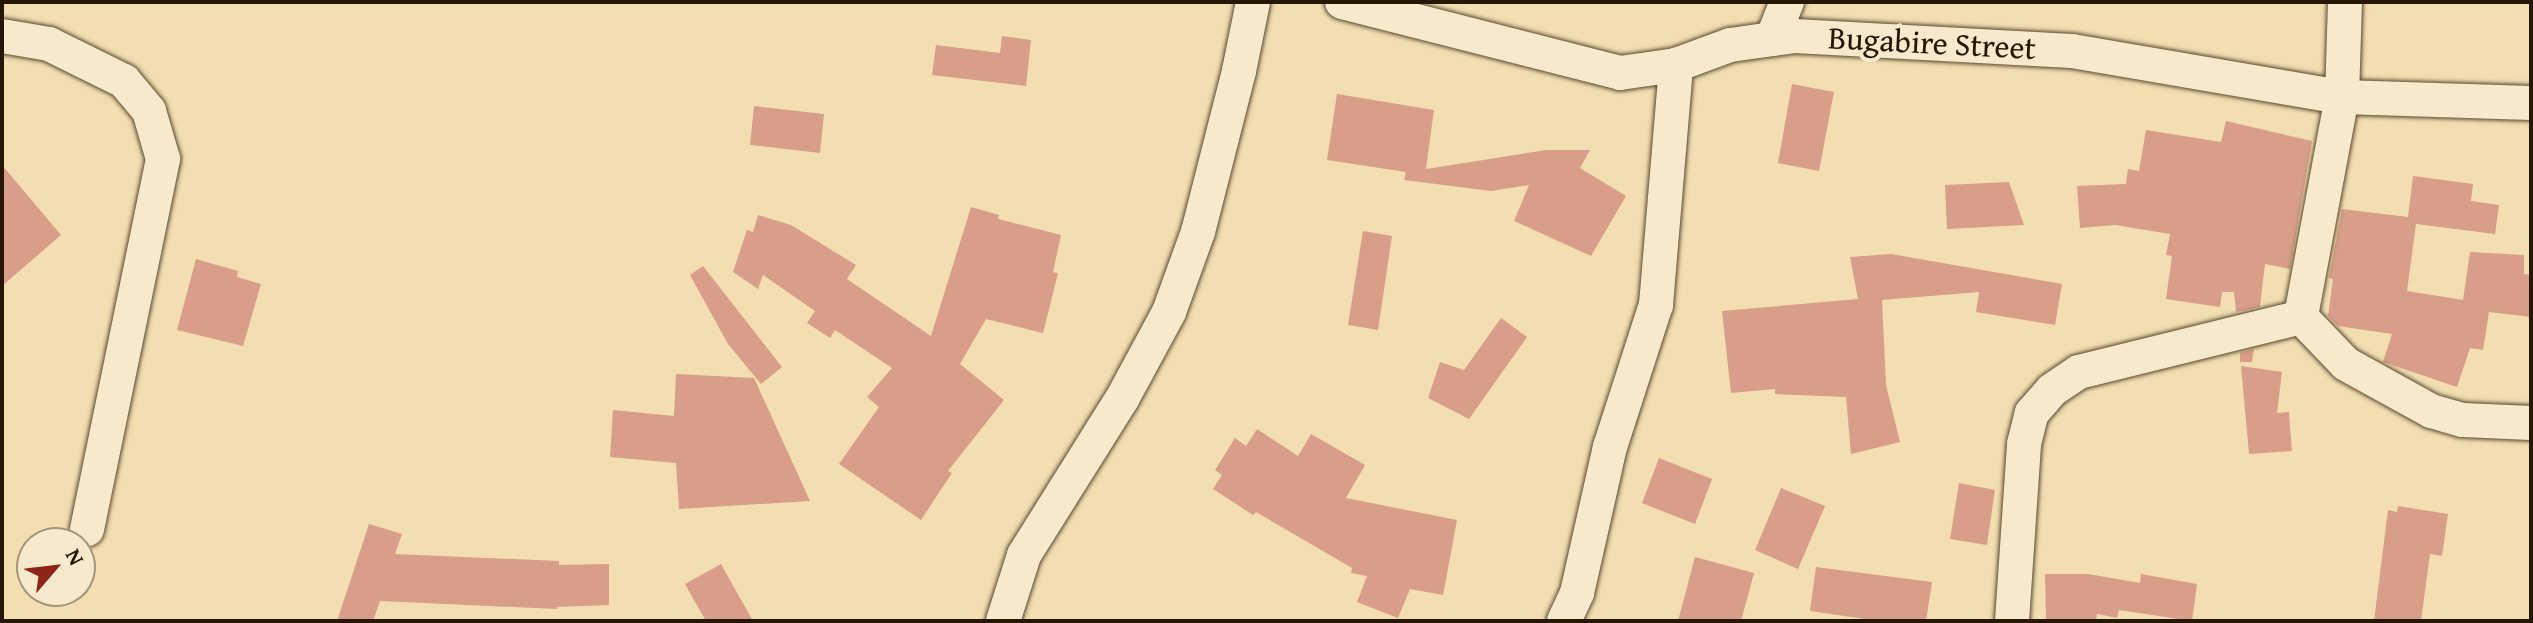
<!DOCTYPE html>
<html>
<head>
<meta charset="utf-8">
<style>
  body { margin:0 }
  #map { position:relative; width:2533px; height:623px; overflow:hidden; background:#f2deb1; font-family:"Gentium Book Plus",serif }
  div>[style] { position:absolute }
  [style*='--x'] { left:calc(var(--x)*1px); top:calc(var(--y)*1px); width:calc(var(--w)*1px); rotate:calc(var(--a)*1deg) }
  .building>* { inset:0; background:#d99e89 }
  .roads { filter:drop-shadow(0 0 2px #594930) drop-shadow(0 0 2px #594930) }
  .minor>* { height:34px; margin:-17px; padding:0 17px; transform-origin:17px; border-radius:17px; background:#f7eacc }
  span { translate:-50% -50%; white-space:nowrap; text-align:center; line-height:1.15; -webkit-text-stroke:8px #f7eacc; paint-order:stroke }
  .street-label { font-size:32px; color:#261705 }
  .frame { position:absolute; inset:0; border:4px solid #261705; pointer-events:none }
  .north { position:absolute; left:16px; top:527px; width:80px; height:80px; box-sizing:border-box; background:#f7eacc; border:2px solid #a3967c; border-radius:50%; rotate:62deg; font-size:22px; font-weight:700; line-height:32px; text-align:center; color:#261705 }
  .north::after { content:''; display:block; margin:auto; width:28px; height:36px; background:#8f2418; clip-path:polygon(50% 0,100% 100%,50% 72%,0 100%) }
</style>
</head>
<body>
<div id="map">
  <div class="building">
    <i style="clip-path:polygon(1002px 36px,1031px 40px,1026px 86px,932px 75px,936px 45px,1000px 53px)"></i>
    <i style="clip-path:polygon(1792px 84px,1834px 92px,1819px 171px,1778px 163px)"></i>
    <i style="clip-path:polygon(1337px 94px,1434px 110px,1426px 169px,1546px 150px,1590px 150px,1580px 168px,1626px 196px,1591px 256px,1514px 221px,1529px 185px,1491px 191px,1404px 180px,1406px 172px,1327px 160px)"></i>
    <i style="clip-path:polygon(754px 106px,824px 114px,820px 153px,750px 145px)"></i>
    <i style="clip-path:polygon(2226px 121px,2312px 141px,2290px 269px,2265px 264px,2260px 307px,2236px 312px,2234px 292px,2222px 292px,2220px 307px,2166px 299px,2172px 256px,2166px 255px,2170px 234px,2115px 225px,2080px 228px,2077px 186px,2126px 184px,2128px 169px,2139px 171px,2146px 130px,2221px 142px)"></i>
    <i style="clip-path:polygon(2px 165px,61px 235px,2px 286px)"></i>
    <i style="clip-path:polygon(2413px 176px,2473px 184px,2471px 201px,2499px 205px,2495px 234px,2416px 224px,2407px 291px,2463px 300px,2470px 252px,2524px 255px,2524px 274px,2531px 275px,2531px 317px,2489px 312px,2483px 350px,2470px 348px,2457px 387px,2383px 362px,2392px 334px,2338px 326px,2328px 316px,2333px 279px,2329px 278px,2342px 209px,2408px 217px)"></i>
    <i style="clip-path:polygon(2009px 182px,2024px 225px,1947px 229px,1945px 185px)"></i>
    <i style="clip-path:polygon(971px 207px,999px 215px,998px 219px,1061px 235px,1053px 272px,1058px 273px,1043px 333px,986px 319px,960px 364px,1004px 400px,948px 471px,952px 473px,921px 520px,839px 464px,879px 407px,867px 397px,892px 368px,835px 330px,830px 338px,807px 323px,815px 311px,763px 275px,758px 289px,733px 272px,747px 230px,753px 232px,758px 215px,791px 225px,856px 265px,847px 279px,931px 336px)"></i>
    <i style="clip-path:polygon(1363px 231px,1392px 236px,1378px 330px,1348px 325px)"></i>
    <i style="clip-path:polygon(1891px 254px,2062px 284px,2055px 325px,1976px 312px,1979px 292px,1882px 300px,1886px 385px,1900px 442px,1851px 454px,1846px 397px,1775px 394px,1775px 389px,1731px 393px,1722px 311px,1858px 299px,1850px 257px)"></i>
    <i style="clip-path:polygon(196px 259px,238px 271px,237px 277px,261px 284px,243px 346px,177px 330px)"></i>
    <i style="clip-path:polygon(703px 266px,782px 367px,761px 384px,728px 344px,690px 275px)"></i>
    <i style="clip-path:polygon(1501px 318px,1527px 337px,1469px 419px,1428px 398px,1440px 362px,1464px 370px)"></i>
    <i style="clip-path:polygon(2254px 349px,2252px 362px,2240px 362px,2240px 353px)"></i>
    <i style="clip-path:polygon(2241px 366px,2282px 372px,2277px 413px,2289px 412px,2292px 451px,2249px 454px)"></i>
    <i style="clip-path:polygon(676px 374px,754px 378px,810px 501px,679px 509px,676px 463px,610px 457px,613px 410px,674px 416px)"></i>
    <i style="clip-path:polygon(1257px 429px,1298px 456px,1311px 434px,1365px 465px,1346px 498px,1457px 520px,1443px 595px,1410px 589px,1398px 618px,1357px 602px,1367px 576px,1351px 573px,1352px 568px,1256px 512px,1253px 515px,1213px 489px,1222px 475px,1215px 470px,1235px 438px,1246px 446px)"></i>
    <i style="clip-path:polygon(1659px 458px,1712px 479px,1695px 524px,1642px 503px)"></i>
    <i style="clip-path:polygon(1959px 483px,1995px 490px,1987px 545px,1950px 539px)"></i>
    <i style="clip-path:polygon(1781px 488px,1825px 506px,1798px 569px,1755px 550px)"></i>
    <i style="clip-path:polygon(2398px 506px,2448px 514px,2442px 556px,2430px 554px,2421px 621px,2374px 621px,2388px 510px,2397px 512px)"></i>
    <i style="clip-path:polygon(369px 524px,402px 534px,395px 554px,559px 561px,559px 565px,609px 564px,609px 605px,557px 607px,557px 609px,380px 601px,373px 621px,337px 621px)"></i>
    <i style="clip-path:polygon(1695px 557px,1754px 573px,1741px 621px,1678px 621px)"></i>
    <i style="clip-path:polygon(721px 564px,753px 621px,706px 621px,685px 584px)"></i>
    <i style="clip-path:polygon(1816px 567px,1932px 582px,1926px 621px,1879px 621px,1810px 611px)"></i>
    <i style="clip-path:polygon(2045px 574px,2088px 574px,2140px 583px,2141px 574px,2197px 584px,2192px 621px,2119px 610px,2117px 618px,2097px 614px,2096px 621px,2046px 621px)"></i>
  </div>
  <div class="roads">
    <div class="minor">
      <i style="--x:1342;--y:2;--w:287;--a:14.3"></i>
      <i style="--x:1620;--y:73;--w:57;--a:-8.1"></i>
      <i style="--x:1676;--y:65;--w:58;--a:-20.3"></i>
      <i style="--x:1730;--y:45;--w:66;--a:-7.9"></i>
      <i style="--x:1795;--y:36;--w:277;--a:3.1"></i>
      <i style="--x:2072;--y:51;--w:274;--a:9.7"></i>
      <i style="--x:2342;--y:97;--w:189;--a:1.8"></i>
      <i style="--x:2345;--y:2;--w:95;--a:91.8"></i>
      <i style="--x:2342;--y:97;--w:224;--a:100.6"></i>
      <i style="--x:2301;--y:317;--w:65;--a:46.2"></i>
      <i style="--x:2346;--y:364;--w:97;--a:28.9"></i>
      <i style="--x:2431;--y:411;--w:33;--a:16"></i>
      <i style="--x:2463;--y:420;--w:68;--a:2.5"></i>
      <i style="--x:2;--y:36;--w:48;--a:9.7"></i>
      <i style="--x:49;--y:44;--w:84;--a:26.3"></i>
      <i style="--x:124;--y:81;--w:39;--a:50"></i>
      <i style="--x:149;--y:111;--w:50;--a:73.7"></i>
      <i style="--x:163;--y:159;--w:378;--a:101.6"></i>
      <i style="--x:1772;--y:39;--w:40;--a:-68"></i>
      <i style="--x:1003;--y:621;--w:69;--a:-72.3"></i>
      <i style="--x:1024;--y:555;--w:184;--a:-57.9"></i>
      <i style="--x:1122;--y:399;--w:99;--a:-61.6"></i>
      <i style="--x:1169;--y:312;--w:85;--a:-70.1"></i>
      <i style="--x:1198;--y:232;--w:166;--a:-75.7"></i>
      <i style="--x:1239;--y:71;--w:70;--a:-78.5"></i>
      <i style="--x:1564;--y:621;--w:31;--a:-65"></i>
      <i style="--x:1577;--y:593;--w:150;--a:-77.3"></i>
      <i style="--x:1610;--y:447;--w:149;--a:-72.1"></i>
      <i style="--x:1656;--y:305;--w:241;--a:-85.2"></i>
      <i style="--x:2012;--y:621;--w:177;--a:-86.1"></i>
      <i style="--x:2024;--y:444;--w:32;--a:-76"></i>
      <i style="--x:2032;--y:413;--w:30;--a:-49"></i>
      <i style="--x:2052;--y:390;--w:32;--a:-34"></i>
      <i style="--x:2079;--y:372;--w:229;--a:-13.9"></i>
    </div>
  </div>
  <div class="street-label">
    <span style="left:1932px;top:43px;rotate:3deg">Bugabire Street</span>
  </div>
  <div class="frame"></div>
  <div class="north">N</div>
</div>
</body>
</html>
